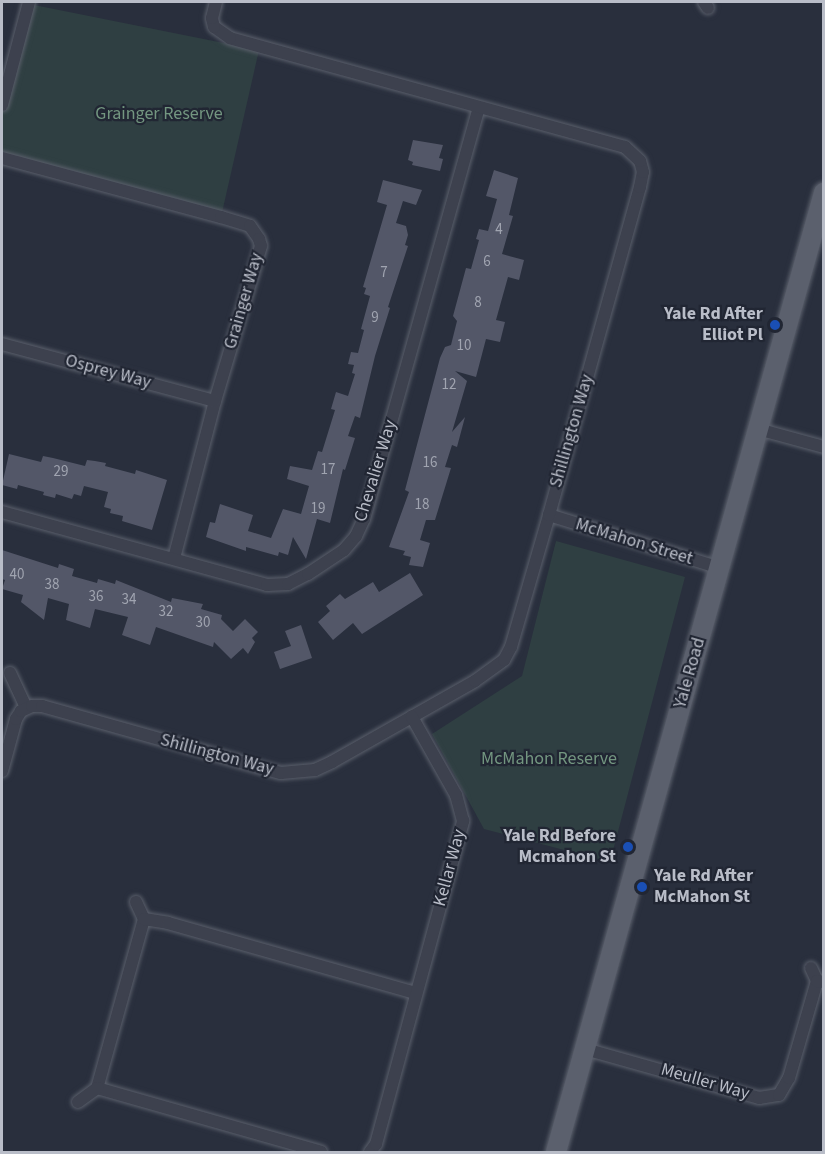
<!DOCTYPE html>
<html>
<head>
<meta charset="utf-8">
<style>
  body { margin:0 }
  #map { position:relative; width:825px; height:1154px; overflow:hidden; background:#292f3d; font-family:"Source Sans 3",sans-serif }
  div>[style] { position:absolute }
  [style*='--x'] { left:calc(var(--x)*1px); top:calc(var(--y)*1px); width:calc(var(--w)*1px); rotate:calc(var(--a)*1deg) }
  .green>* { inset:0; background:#2f3f42 }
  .building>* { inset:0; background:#535768 }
  .roads { filter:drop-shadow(0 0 2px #5a5f6b) drop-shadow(0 0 2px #5a5f6b) }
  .street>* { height:12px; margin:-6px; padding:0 6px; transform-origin:6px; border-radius:6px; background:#3d414e }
  .primary>* { height:20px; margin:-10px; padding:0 10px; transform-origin:10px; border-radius:10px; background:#5b606d }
  .dots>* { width:16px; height:16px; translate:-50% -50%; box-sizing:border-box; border:3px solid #212633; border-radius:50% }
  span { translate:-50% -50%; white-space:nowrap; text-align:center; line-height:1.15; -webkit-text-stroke:4.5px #212633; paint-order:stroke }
  .number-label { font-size:15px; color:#a0a4b0 }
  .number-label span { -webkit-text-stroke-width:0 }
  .park-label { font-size:18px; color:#739680 }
  .street-label { font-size:18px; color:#b9bdc8 }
  .poi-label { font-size:18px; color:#b9bdc8; font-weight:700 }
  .right { translate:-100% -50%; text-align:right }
  .left { translate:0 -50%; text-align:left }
  .frame { position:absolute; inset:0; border:3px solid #b9bdc8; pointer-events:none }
</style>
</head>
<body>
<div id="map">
  <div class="green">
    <i style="clip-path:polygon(29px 4px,259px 50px,221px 217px,2px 158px,2px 105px)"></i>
    <i style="clip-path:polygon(556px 541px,685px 577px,610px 862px,484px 829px,432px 734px,522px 676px)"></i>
  </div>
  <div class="building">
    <i style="clip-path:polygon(413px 140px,443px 145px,439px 158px,443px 159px,440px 171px,412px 165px,413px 162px,408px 160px)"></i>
    <i style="clip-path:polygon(494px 170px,518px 178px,509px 215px,513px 216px,502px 254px,524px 260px,519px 280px,508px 277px,496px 320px,505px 322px,500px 342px,486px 339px,476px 377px,455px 371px,467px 381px,452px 432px,465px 417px,457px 447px,452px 445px,445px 467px,451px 468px,435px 520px,426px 520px,420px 540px,430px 543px,423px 567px,409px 565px,411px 557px,403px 555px,405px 551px,389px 547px,409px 492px,405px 490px,440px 358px,445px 347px,451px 345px,457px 321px,453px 316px,466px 268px,471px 269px,479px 240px,476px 239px,479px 229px,488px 231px,497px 199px,486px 196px)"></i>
    <i style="clip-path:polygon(383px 180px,422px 190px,416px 205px,403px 201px,396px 223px,406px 226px,408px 235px,405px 245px,408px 246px,388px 307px,390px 308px,375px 356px,360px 418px,355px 416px,348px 436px,355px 438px,345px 470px,343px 469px,330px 523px,317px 519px,306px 559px,293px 537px,288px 555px,279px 552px,278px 556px,246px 547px,246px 551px,206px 537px,210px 522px,215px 523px,220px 504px,253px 515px,248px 531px,271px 538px,283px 509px,301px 514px,309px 486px,287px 479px,290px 466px,312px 470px,318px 451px,322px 452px,335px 410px,331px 409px,336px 392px,348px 396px,355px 374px,352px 373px,354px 365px,348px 364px,351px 352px,358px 353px,364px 330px,361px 329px,370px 296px,364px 294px,366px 288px,363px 287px,387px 205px,377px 202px)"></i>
    <i style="clip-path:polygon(9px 454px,41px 462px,43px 456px,53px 458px,85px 466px,87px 460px,95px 461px,106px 463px,105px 466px,135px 474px,136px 470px,167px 480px,152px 530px,122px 521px,123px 516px,110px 513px,111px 509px,104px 507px,108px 492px,84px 486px,81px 496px,74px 494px,72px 499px,56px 494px,55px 498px,43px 495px,44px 492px,18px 485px,17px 489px,2px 485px)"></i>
    <i style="clip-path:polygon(2px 550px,58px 568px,59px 564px,74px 569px,72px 576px,97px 583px,98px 579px,115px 584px,116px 580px,171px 602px,172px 598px,203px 604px,201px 609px,222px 615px,221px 619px,233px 631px,245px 619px,258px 632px,252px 638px,255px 642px,248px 654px,243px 648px,231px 659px,214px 642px,213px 647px,156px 627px,150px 645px,122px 635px,128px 617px,95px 609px,90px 628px,66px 620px,69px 604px,48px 598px,44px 620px,21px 602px,23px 595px,2px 589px,5px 580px,2px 579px)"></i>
    <i style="clip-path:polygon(410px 573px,423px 595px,362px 634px,353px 623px,333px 640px,318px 622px,330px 611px,326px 606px,340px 594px,345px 599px,373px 582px,379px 592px)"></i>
    <i style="clip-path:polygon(301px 625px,312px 658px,280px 669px,274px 652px,291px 646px,285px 631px)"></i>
  </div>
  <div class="roads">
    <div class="street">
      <i style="--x:704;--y:2;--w:7;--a:56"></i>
      <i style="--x:2;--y:105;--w:106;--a:-75.3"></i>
      <i style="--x:2;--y:158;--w:227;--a:15.1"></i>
      <i style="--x:221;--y:217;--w:30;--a:17"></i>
      <i style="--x:250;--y:226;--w:16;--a:55"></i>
      <i style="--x:259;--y:239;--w:7;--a:74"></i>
      <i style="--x:261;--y:246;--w:162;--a:106.5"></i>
      <i style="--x:215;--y:401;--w:162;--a:104.6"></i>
      <i style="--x:2;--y:344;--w:220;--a:15"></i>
      <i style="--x:758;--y:429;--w:68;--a:15.3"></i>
      <i style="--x:2;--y:512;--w:275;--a:15.4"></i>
      <i style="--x:267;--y:585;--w:21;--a:-3"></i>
      <i style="--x:288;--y:584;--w:22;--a:-27"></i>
      <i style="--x:308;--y:574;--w:43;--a:-33.7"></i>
      <i style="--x:344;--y:550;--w:18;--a:-49"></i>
      <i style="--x:356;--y:536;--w:19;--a:-65"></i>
      <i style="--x:364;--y:519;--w:427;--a:-74.4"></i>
      <i style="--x:549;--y:515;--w:179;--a:17.2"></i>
      <i style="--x:10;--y:673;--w:38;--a:65"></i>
      <i style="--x:2;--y:771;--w:54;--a:-74.9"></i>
      <i style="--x:16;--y:719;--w:9;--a:-58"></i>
      <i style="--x:21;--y:711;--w:12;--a:-24"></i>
      <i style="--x:32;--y:706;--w:10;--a:0"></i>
      <i style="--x:42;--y:706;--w:248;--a:15.7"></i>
      <i style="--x:281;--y:773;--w:34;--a:-5"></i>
      <i style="--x:315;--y:770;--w:19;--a:-25"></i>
      <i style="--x:332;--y:762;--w:164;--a:-29.5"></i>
      <i style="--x:475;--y:681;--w:36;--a:-36"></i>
      <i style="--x:504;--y:660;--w:15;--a:-62"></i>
      <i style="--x:511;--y:647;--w:137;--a:-73.9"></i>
      <i style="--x:549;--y:515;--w:340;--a:-74.5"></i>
      <i style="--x:640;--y:187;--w:15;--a:-79"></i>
      <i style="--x:643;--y:172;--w:11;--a:-105"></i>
      <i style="--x:640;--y:161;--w:21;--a:-137"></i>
      <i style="--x:625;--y:147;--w:410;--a:-164.6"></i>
      <i style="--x:230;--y:38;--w:19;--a:-145"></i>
      <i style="--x:214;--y:27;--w:9;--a:-103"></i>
      <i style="--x:212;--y:18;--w:16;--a:-76"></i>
      <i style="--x:136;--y:902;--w:19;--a:65"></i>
      <i style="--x:144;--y:919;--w:175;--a:105.5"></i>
      <i style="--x:97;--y:1088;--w:233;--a:15.9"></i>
      <i style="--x:144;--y:919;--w:24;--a:9"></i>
      <i style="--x:168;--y:923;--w:257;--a:15.8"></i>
      <i style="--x:811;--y:968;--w:14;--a:65"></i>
      <i style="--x:585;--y:1049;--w:181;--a:15.7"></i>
      <i style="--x:759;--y:1098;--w:20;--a:-9"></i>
      <i style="--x:779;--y:1095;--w:20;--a:-60"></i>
      <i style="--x:789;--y:1078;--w:101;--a:-73.9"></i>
      <i style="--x:817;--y:981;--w:7;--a:8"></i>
      <i style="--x:78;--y:1102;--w:24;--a:-36"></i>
      <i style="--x:370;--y:1152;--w:10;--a:-53"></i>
      <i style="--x:376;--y:1144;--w:335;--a:-74.9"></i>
      <i style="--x:463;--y:821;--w:27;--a:-105"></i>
      <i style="--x:456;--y:795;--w:90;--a:-119.4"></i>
    </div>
    <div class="primary">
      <i style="--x:556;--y:1152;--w:996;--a:-74.39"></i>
    </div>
  </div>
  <div class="dots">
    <i style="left:775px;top:325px;background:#1a4fb4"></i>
    <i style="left:628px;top:847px;background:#1a4fb4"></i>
    <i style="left:642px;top:887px;background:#1a4fb4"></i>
  </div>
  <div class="number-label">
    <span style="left:499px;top:230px">4</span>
    <span style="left:487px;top:262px">6</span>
    <span style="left:384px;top:273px">7</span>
    <span style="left:478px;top:303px">8</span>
    <span style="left:375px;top:318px">9</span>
    <span style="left:464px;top:346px">10</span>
    <span style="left:449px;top:385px">12</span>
    <span style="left:430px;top:463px">16</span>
    <span style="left:328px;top:470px">17</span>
    <span style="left:61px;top:472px">29</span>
    <span style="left:422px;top:505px">18</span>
    <span style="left:318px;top:509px">19</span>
    <span style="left:17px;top:575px">40</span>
    <span style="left:52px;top:585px">38</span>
    <span style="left:96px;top:597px">36</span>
    <span style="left:129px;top:600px">34</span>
    <span style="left:166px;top:612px">32</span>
    <span style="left:203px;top:623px">30</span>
  </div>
  <div class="park-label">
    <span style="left:159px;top:114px">Grainger Reserve</span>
    <span style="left:549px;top:759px">McMahon Reserve</span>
  </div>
  <div class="street-label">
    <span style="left:244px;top:301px;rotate:-74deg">Grainger Way</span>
    <span style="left:108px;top:372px;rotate:15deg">Osprey Way</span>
    <span style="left:572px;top:431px;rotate:-74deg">Shillington Way</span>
    <span style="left:376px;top:471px;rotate:-73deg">Chevalier Way</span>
    <span style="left:634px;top:542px;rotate:17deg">McMahon Street</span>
    <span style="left:690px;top:673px;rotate:-74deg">Yale Road</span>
    <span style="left:217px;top:755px;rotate:15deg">Shillington Way</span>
    <span style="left:450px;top:868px;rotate:-75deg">Kellar Way</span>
    <span style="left:705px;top:1082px;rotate:16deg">Meuller Way</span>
  </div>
  <div class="poi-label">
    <span class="right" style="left:763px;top:325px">Yale Rd After<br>Elliot Pl</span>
    <span class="right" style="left:616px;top:847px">Yale Rd Before<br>Mcmahon St</span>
    <span class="left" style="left:654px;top:887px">Yale Rd After<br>McMahon St</span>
  </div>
  <div class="frame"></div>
</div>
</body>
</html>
